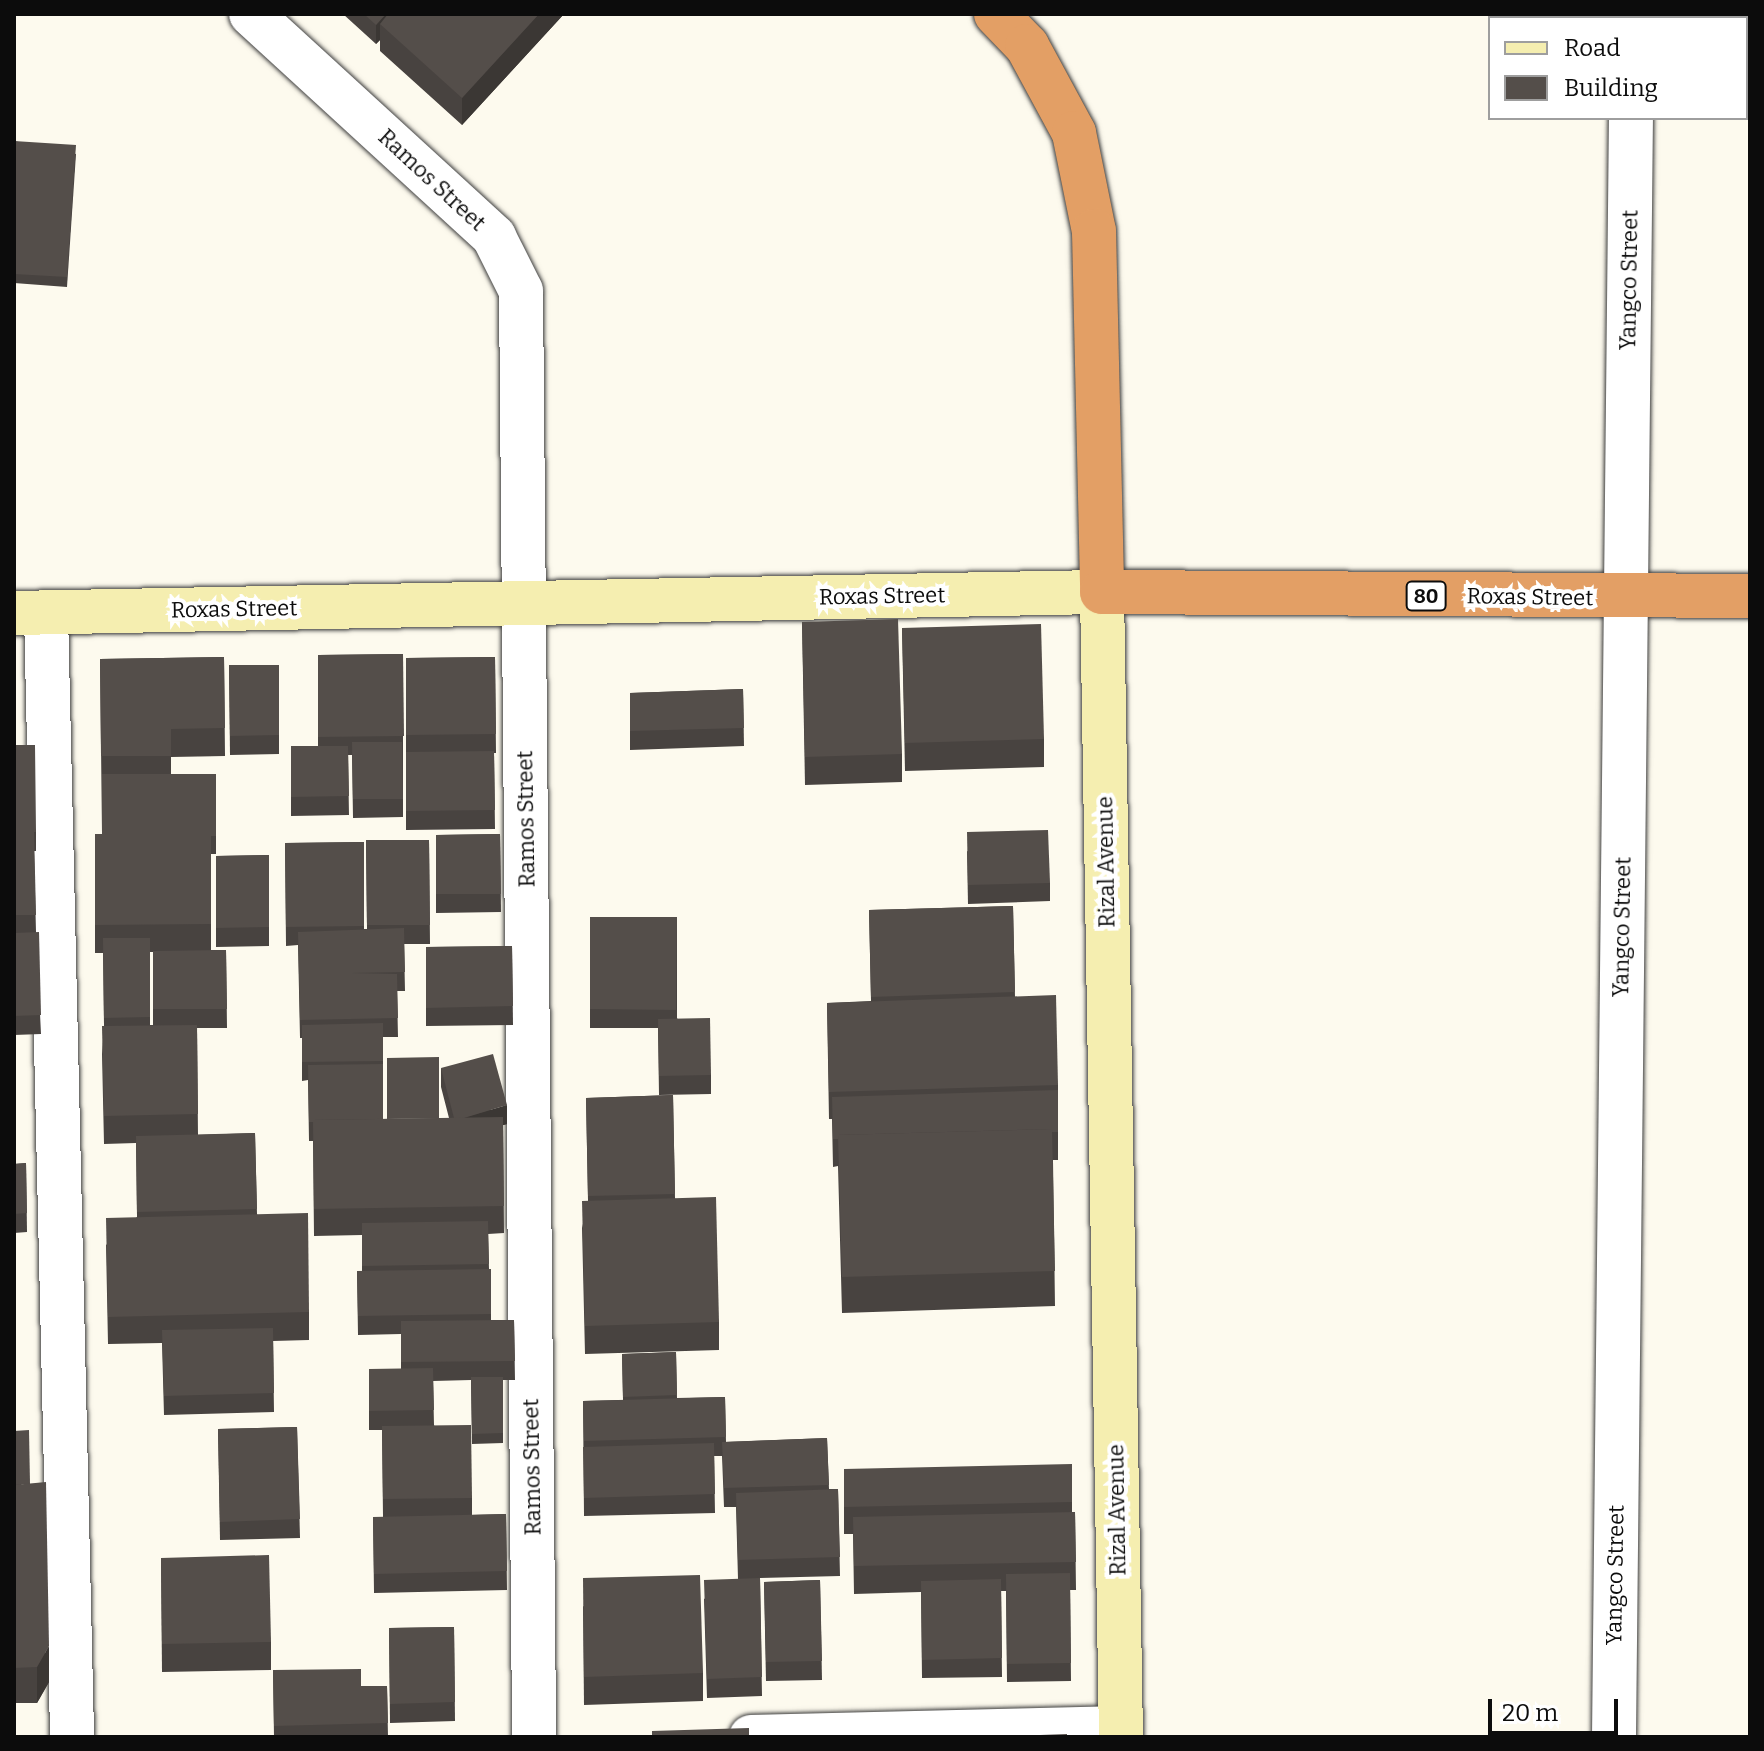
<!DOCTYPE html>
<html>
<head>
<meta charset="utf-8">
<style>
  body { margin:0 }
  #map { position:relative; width:1764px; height:1751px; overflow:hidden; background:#fdfaee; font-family:Bitter,serif }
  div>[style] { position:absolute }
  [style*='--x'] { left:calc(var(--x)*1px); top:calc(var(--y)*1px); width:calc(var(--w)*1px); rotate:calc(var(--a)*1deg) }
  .roads { filter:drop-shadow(0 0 2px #3f3f3f) drop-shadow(0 0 2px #3f3f3f) }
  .street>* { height:44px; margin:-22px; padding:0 22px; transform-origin:22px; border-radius:22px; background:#fff }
  .secondary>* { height:44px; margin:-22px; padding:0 22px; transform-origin:22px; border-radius:22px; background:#f5eeb0 }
  .highway>* { height:44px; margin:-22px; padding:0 22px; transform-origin:22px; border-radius:22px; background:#e39f65 }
  .wall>* { inset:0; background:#484340 }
  .shaded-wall>* { inset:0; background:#3b3734 }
  .building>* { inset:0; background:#544e4a }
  span { translate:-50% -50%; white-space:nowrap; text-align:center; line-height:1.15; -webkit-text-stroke:8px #fff; paint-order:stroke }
  .shield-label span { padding:2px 6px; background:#fff; border:2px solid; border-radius:6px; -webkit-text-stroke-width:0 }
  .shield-label { font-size:20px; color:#0c0c0c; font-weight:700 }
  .street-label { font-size:22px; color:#0c0c0c }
  .frame { position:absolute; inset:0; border:16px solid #0c0c0c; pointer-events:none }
  .legend { position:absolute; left:1488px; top:16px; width:260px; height:104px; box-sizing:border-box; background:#fff; border:2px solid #9e9e9e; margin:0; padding:10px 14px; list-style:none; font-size:24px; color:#0c0c0c }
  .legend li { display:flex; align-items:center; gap:16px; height:40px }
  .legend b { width:40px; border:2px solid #9e9e9e }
  .scale { position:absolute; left:1488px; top:1699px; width:130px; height:36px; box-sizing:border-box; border:4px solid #0c0c0c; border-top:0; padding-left:10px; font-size:24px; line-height:28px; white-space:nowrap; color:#0c0c0c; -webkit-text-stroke:6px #fff; paint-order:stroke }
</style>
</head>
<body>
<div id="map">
  <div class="roads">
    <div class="street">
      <i style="--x:251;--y:14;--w:330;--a:42.5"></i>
      <i style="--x:494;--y:237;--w:60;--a:63.4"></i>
      <i style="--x:521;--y:291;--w:1446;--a:89.48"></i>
      <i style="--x:1632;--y:18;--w:4;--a:-90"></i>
      <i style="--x:46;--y:613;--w:1124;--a:88.67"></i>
      <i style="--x:751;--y:1737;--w:370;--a:-1.4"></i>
      <i style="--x:1614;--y:1737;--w:1619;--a:-89.4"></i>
    </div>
    <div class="secondary">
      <i style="--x:14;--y:613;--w:1088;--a:-1.11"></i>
      <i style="--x:1102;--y:592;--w:1145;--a:89.05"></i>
    </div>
    <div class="highway">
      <i style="--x:996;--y:14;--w:45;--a:45.9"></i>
      <i style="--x:1027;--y:46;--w:99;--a:61.6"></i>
      <i style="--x:1074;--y:133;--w:100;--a:78.5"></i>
      <i style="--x:1094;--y:231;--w:361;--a:88.7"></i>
      <i style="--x:1102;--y:592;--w:648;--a:0.35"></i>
    </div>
  </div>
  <div class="wall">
    <i style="clip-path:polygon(343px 14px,564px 14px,462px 125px,380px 51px,380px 40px,376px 44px)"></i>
    <i style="clip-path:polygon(14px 141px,76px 154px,67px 287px,14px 283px)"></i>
    <i style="clip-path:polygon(802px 622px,902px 754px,902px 782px,805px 785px)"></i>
    <i style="clip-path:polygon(902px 628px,1044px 739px,1044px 767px,905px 771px)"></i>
    <i style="clip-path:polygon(403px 654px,403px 817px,353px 818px,352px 755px,348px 755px,349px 815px,291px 816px,291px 747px,318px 746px,318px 655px)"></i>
    <i style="clip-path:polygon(evenodd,224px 657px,225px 756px,171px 757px,171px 774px,216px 774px,216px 854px,211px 854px,211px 950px,226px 950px,227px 1028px,197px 1028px,198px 1135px,255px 1133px,257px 1214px,309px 1312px,309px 1340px,273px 1341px,274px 1412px,164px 1415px,162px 1343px,108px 1344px,106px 1245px,137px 1217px,136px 1143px,104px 1144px,102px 1054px,104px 1026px,103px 953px,95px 953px,95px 834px,102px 834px,100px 659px,224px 657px,150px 952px,153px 952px,153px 1025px,150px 1025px,150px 952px)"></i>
    <i style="clip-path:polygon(495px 657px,496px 753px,494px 753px,495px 829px,406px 830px,406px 658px)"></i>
    <i style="clip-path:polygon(229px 665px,279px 665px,279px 754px,230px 755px)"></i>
    <i style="clip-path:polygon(743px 689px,744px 746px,630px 750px,630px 693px)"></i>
    <i style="clip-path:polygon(14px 745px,36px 832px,36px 851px,34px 851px,36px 932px,41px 1034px,14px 1035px)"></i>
    <i style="clip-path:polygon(500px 834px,501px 912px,436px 913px,436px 835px)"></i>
    <i style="clip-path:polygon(366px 840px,429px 840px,430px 944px,404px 944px,405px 991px,397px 991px,398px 1037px,383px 1037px,383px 1119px,449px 1118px,441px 1087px,441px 1068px,507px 1124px,503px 1125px,504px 1233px,488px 1234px,489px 1269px,491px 1269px,491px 1320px,514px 1320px,515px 1380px,503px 1380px,503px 1443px,472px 1444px,471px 1380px,433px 1381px,434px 1425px,472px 1498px,472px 1515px,506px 1514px,507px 1590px,374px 1593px,373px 1517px,383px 1517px,382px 1430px,369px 1430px,369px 1369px,401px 1369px,401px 1334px,358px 1335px,357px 1271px,362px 1271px,362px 1235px,314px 1236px,313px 1141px,309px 1141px,308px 1080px,302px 1081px,302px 1038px,300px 1038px,298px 945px,286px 946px,285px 843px,364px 842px,364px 929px,367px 929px)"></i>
    <i style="clip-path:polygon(967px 851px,1050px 883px,1050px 901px,968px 904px)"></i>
    <i style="clip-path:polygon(269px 855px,269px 946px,216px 947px,216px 856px)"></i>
    <i style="clip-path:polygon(1013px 906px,1015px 997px,1058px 1085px,1058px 1160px,1053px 1160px,1055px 1306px,842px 1313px,838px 1166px,833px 1167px,832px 1119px,829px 1119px,827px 1003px,871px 1001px,869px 910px)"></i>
    <i style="clip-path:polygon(590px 917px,677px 917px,677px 1018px,711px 1075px,711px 1094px,659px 1095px,658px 1028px,590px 1028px)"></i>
    <i style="clip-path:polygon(512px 946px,513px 1025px,426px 1026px,426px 947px)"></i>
    <i style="clip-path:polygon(673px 1095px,675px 1198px,719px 1322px,719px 1350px,585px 1354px,582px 1228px,588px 1201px,586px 1098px)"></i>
    <i style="clip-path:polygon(26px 1163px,27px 1232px,14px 1233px,14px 1164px)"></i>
    <i style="clip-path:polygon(676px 1352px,677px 1398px,725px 1397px,726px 1442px,827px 1438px,829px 1489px,838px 1489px,840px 1576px,760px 1578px,762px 1696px,707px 1698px,704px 1599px,738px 1579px,736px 1507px,724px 1507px,722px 1456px,714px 1456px,715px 1513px,584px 1516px,583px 1401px,623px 1400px,622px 1354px)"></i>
    <i style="clip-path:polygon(297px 1427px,300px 1538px,220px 1540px,218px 1429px)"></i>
    <i style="clip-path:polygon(14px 1431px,49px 1682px,37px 1703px,14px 1703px)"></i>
    <i style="clip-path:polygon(844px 1469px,1072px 1502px,1072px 1512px,1075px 1512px,1076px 1590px,1070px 1590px,1071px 1681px,1007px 1682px,1006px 1591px,1001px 1591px,1002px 1677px,922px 1678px,921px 1592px,854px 1594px,853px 1534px,844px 1534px)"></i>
    <i style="clip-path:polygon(161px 1558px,271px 1642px,271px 1670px,162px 1672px)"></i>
    <i style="clip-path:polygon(820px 1580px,822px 1680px,766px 1681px,764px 1582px)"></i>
    <i style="clip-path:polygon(583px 1606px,703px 1673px,703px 1701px,584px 1705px)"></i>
    <i style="clip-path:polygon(454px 1627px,455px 1721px,390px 1723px,389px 1628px)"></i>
    <i style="clip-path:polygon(273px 1670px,361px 1686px,387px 1686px,388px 1737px,274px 1737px)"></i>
  </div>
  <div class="shaded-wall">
    <i style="clip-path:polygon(386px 14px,403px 14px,380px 24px,380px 40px,376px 44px,376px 25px)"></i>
    <i style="clip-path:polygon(539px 14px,564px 14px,462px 125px,462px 98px)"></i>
    <i style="clip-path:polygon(507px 1105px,507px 1124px,455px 1139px,455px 1120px)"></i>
    <i style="clip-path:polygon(49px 1646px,49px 1682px,37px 1703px,37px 1667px)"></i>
  </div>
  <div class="building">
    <i style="clip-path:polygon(364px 14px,386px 14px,376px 25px)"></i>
    <i style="clip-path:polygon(388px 14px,539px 14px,462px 98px,380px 24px)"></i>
    <i style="clip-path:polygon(14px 141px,76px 145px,67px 277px,14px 274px)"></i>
    <i style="clip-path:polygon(898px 619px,902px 754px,805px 757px,802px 622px)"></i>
    <i style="clip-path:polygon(1041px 624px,1044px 739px,905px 743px,902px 628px)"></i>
    <i style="clip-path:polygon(403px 654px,404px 736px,318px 737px,318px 655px)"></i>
    <i style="clip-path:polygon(224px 657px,225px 728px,171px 729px,171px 756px,101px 756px,100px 659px)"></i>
    <i style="clip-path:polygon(495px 657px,496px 734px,406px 735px,406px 658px)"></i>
    <i style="clip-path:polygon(229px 665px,279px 665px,279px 735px,230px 736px)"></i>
    <i style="clip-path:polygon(743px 689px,744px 728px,630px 731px,630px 693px)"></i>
    <i style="clip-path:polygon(352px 742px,402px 742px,403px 799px,353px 799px)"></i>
    <i style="clip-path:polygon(14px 745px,35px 745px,36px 832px,34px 832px,34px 831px,14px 831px)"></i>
    <i style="clip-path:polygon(291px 746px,348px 746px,349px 796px,291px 797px)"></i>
    <i style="clip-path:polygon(494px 751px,495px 810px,406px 811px,406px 752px)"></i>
    <i style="clip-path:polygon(102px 774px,216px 774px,216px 836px,211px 836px,211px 834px,102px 834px)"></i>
    <i style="clip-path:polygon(1048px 830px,1050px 883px,968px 885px,967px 832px)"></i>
    <i style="clip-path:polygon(14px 831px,34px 831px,36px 915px,14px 915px)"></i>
    <i style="clip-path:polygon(95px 834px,211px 834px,211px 924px,95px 925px)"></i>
    <i style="clip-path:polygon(500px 834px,501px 894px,436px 894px,436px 835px)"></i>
    <i style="clip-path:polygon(366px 840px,429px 840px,430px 925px,367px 925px)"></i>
    <i style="clip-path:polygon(364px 842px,364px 926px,286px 927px,285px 843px)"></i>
    <i style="clip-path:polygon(269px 855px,269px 927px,216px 928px,216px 856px)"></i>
    <i style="clip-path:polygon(1013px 906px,1015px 992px,871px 997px,869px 910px)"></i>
    <i style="clip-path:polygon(590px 917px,677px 917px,676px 1010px,590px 1009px)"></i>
    <i style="clip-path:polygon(404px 928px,405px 972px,351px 973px,397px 974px,398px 1018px,300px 1020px,298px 932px)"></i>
    <i style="clip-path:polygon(39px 932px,41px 1015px,14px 1016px,14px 933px)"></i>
    <i style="clip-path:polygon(103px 938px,150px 938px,150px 1017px,104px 1018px)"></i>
    <i style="clip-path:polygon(512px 946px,513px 1006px,426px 1008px,426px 947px)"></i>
    <i style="clip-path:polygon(226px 950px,227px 1009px,153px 1009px,153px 951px)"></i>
    <i style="clip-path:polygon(1056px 995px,1058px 1085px,829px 1092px,827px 1003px)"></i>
    <i style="clip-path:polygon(710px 1018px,711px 1075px,659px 1076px,658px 1019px)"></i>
    <i style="clip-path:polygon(383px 1023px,383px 1061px,302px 1062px,302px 1025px)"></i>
    <i style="clip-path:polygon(197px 1025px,198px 1114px,104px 1116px,102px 1026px)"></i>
    <i style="clip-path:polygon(493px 1054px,507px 1105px,464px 1118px,454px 1118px,441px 1068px)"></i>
    <i style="clip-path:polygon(439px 1057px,439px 1118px,387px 1119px,387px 1058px)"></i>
    <i style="clip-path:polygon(383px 1064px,383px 1119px,313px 1120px,313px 1122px,309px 1122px,308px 1065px)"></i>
    <i style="clip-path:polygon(1058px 1090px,1058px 1132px,1052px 1132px,1052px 1129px,838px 1135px,838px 1139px,833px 1139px,832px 1097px)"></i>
    <i style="clip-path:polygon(673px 1095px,675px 1194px,588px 1196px,586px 1098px)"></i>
    <i style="clip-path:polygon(503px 1117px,504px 1206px,314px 1209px,313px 1120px)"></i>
    <i style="clip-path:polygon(1052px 1129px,1055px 1271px,842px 1277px,838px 1135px)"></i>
    <i style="clip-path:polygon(255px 1133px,257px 1209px,137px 1212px,136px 1136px)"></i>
    <i style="clip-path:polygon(26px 1163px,27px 1213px,14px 1214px,14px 1164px)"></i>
    <i style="clip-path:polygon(716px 1197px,719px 1322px,585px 1326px,582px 1201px)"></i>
    <i style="clip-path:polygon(308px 1213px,309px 1312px,108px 1317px,106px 1218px)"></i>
    <i style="clip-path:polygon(488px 1221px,489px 1264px,362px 1266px,362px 1223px)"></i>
    <i style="clip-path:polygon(491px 1269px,491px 1314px,358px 1316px,357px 1271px)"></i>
    <i style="clip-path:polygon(514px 1320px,515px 1361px,401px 1362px,401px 1321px)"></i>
    <i style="clip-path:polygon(273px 1328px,274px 1393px,164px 1396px,162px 1330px)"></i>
    <i style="clip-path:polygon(676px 1352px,677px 1395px,623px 1397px,622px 1354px)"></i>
    <i style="clip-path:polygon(433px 1368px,434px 1410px,369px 1411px,369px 1369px)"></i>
    <i style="clip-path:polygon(471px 1377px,503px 1377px,503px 1433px,472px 1434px)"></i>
    <i style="clip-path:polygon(725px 1397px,726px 1437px,584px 1441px,583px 1401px)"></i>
    <i style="clip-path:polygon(471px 1425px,472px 1498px,383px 1499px,382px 1426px)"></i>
    <i style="clip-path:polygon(297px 1427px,300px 1519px,220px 1522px,218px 1429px)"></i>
    <i style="clip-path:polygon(29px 1430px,30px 1484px,14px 1485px,14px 1431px)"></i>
    <i style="clip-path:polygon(827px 1438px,829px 1485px,724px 1488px,722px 1442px)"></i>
    <i style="clip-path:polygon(714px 1443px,715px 1494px,584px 1498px,583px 1447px)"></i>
    <i style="clip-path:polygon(1072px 1464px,1072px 1502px,844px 1507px,844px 1469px)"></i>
    <i style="clip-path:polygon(46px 1482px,49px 1646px,37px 1667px,14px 1668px,14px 1485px)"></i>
    <i style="clip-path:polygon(838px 1489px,840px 1557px,738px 1560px,736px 1493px)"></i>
    <i style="clip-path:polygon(1075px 1512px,1076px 1562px,854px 1566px,853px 1517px)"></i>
    <i style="clip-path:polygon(506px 1514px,507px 1571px,374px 1574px,373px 1517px)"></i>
    <i style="clip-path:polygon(269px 1555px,271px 1642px,162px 1644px,161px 1558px)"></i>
    <i style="clip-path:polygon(1070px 1573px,1071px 1663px,1007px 1664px,1006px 1574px)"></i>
    <i style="clip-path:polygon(700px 1575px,703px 1673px,584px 1677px,583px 1578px)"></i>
    <i style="clip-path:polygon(760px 1578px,762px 1677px,707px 1679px,704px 1580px)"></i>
    <i style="clip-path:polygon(1001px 1579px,1002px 1658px,922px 1660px,921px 1581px)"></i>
    <i style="clip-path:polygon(820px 1580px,822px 1661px,766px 1662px,764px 1582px)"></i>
    <i style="clip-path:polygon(454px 1627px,455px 1702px,390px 1704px,389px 1628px)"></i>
    <i style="clip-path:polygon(361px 1669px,361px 1686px,387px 1686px,388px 1723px,274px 1726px,273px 1670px)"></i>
    <i style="clip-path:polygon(749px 1728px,749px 1737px,652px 1737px,652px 1731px)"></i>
    <i style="clip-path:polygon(1067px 1734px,1067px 1737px,986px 1737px)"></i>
  </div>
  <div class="shield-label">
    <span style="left:1426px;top:596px">80</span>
  </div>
  <div class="street-label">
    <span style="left:432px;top:180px;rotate:43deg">Ramos Street</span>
    <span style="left:1629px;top:280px;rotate:-89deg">Yangco Street</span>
    <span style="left:882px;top:596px;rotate:-1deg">Roxas Street</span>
    <span style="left:1530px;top:597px;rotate:1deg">Roxas Street</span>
    <span style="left:234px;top:609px;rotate:-1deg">Roxas Street</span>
    <span style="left:526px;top:819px;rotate:-91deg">Ramos Street</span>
    <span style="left:1106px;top:862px;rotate:-91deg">Rizal Avenue</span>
    <span style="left:1622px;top:927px;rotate:-89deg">Yangco Street</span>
    <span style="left:532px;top:1467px;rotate:-91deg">Ramos Street</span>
    <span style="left:1117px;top:1510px;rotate:-91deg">Rizal Avenue</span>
    <span style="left:1615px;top:1575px;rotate:-89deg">Yangco Street</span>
  </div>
  <div class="frame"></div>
  <ul class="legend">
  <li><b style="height:10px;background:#f5eeb0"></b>Road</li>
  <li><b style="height:22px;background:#544e4a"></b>Building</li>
  </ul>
  <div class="scale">20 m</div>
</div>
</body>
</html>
